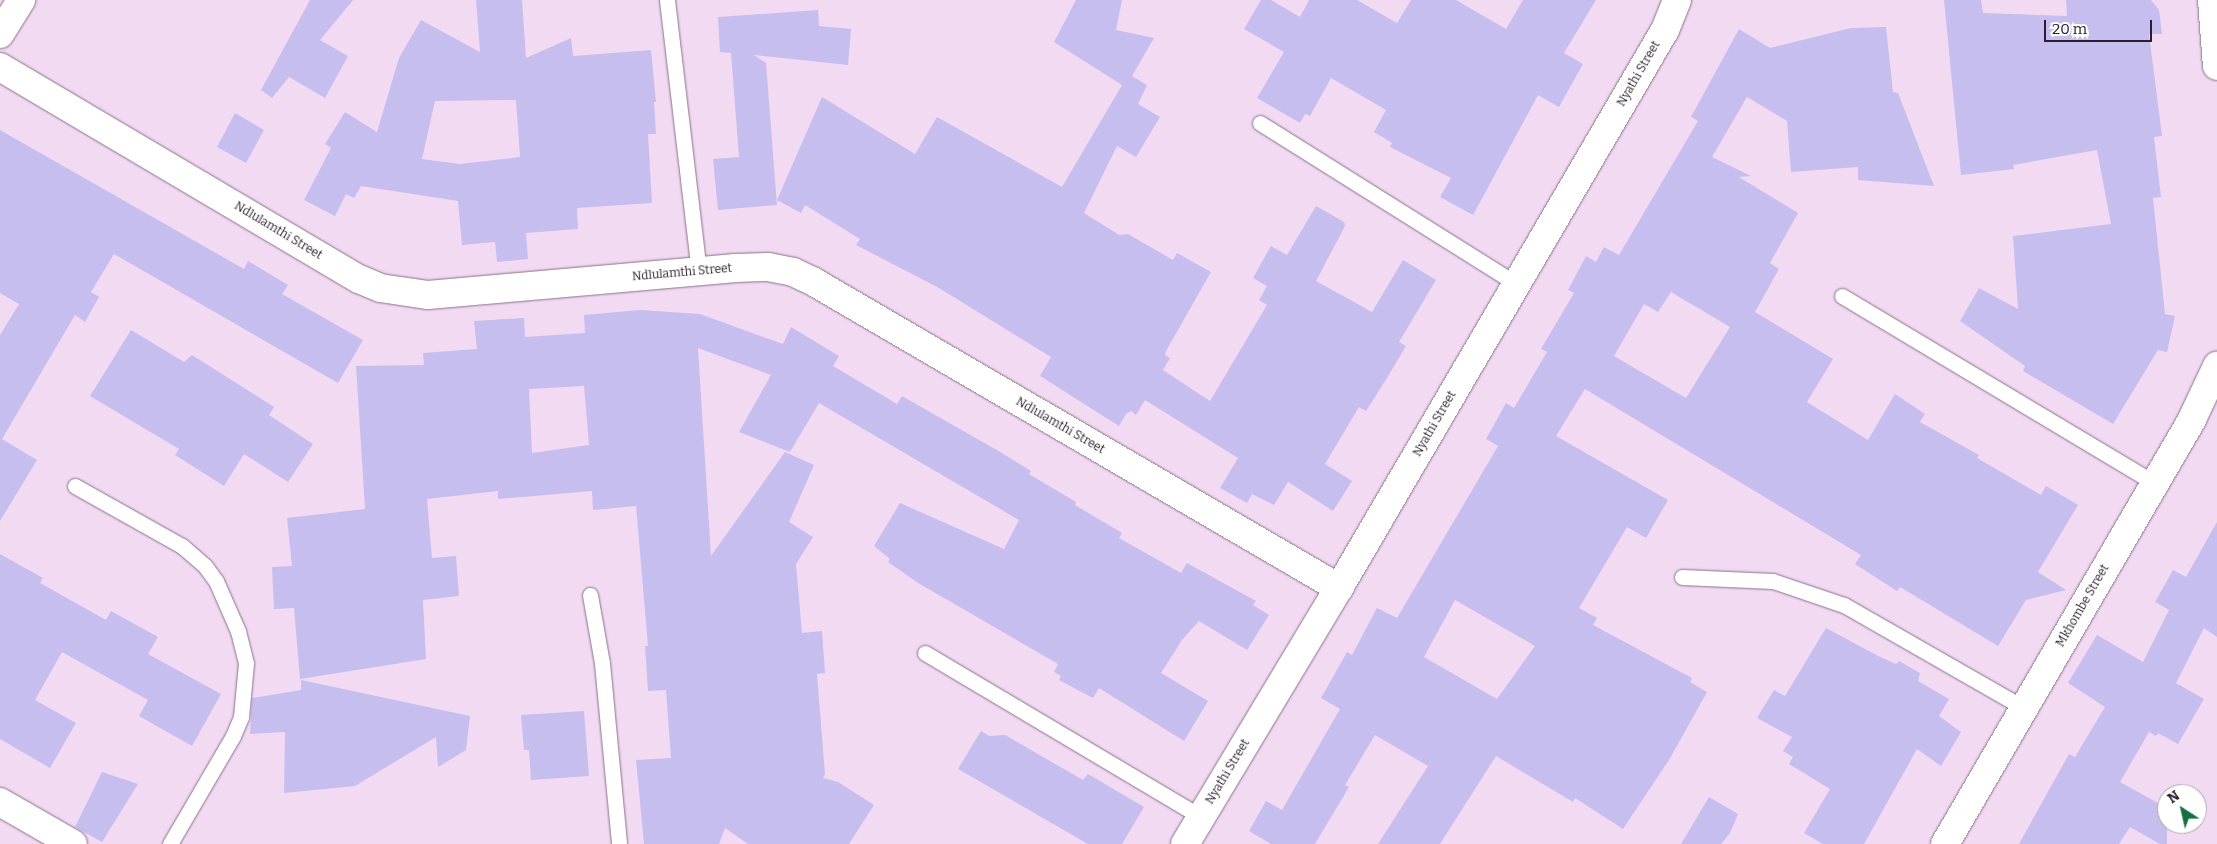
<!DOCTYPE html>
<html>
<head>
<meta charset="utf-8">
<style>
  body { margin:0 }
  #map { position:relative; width:2217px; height:844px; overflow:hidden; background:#f3daf3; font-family:Bitter,serif }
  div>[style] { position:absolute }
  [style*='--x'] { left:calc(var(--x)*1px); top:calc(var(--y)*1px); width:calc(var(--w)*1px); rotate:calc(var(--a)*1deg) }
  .building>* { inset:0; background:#c6beee }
  .roads { filter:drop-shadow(0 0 1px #8a7389) drop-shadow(0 0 1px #8a7389) }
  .lane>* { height:15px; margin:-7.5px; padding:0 7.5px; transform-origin:7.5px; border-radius:7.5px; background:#fff }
  .street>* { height:28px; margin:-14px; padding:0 14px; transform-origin:14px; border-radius:14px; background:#fff }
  span { translate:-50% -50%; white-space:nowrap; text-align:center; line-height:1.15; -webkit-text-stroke:5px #fff; paint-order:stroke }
  .street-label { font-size:12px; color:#292029 }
  .north { position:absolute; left:2157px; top:784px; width:50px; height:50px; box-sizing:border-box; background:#fff; border:1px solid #a9a6a9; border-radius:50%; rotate:325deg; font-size:14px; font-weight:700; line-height:20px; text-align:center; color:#292029 }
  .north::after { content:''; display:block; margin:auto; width:18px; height:22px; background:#176e40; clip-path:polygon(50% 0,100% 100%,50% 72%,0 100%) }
  .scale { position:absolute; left:2044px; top:20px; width:108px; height:22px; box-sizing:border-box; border:2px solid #292029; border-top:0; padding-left:6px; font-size:15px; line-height:18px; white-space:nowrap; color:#292029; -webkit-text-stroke:4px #fff; paint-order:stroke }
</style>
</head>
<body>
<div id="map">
  <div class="building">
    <i style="clip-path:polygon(310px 0,353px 0,320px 40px,348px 56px,325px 98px,289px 77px,272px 98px,261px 90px)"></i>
    <i style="clip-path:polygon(evenodd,476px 0,522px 0,526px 58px,571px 38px,573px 56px,651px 50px,656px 102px,654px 102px,656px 134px,648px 134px,652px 203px,577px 208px,578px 229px,526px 233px,528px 259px,497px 262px,495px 242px,462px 245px,458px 201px,361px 186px,354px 198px,346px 194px,335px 216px,304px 200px,331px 148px,325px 144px,345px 112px,377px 132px,399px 58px,421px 20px,480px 52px,476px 0,516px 100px,520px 157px,460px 164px,422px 159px,435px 101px,516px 100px)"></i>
    <i style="clip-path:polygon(1076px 0,1122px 0,1116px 30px,1154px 38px,1132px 76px,1147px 85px,1138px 104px,1160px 117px,1136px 157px,1117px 146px,1084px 213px,1119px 235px,1128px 234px,1173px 260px,1177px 253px,1211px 272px,1166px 351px,1165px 355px,1170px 358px,1163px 370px,1210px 401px,1267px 305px,1259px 300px,1267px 286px,1253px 278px,1271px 246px,1287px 255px,1316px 206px,1344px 222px,1345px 226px,1316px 281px,1372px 312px,1403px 260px,1436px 280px,1399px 342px,1406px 346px,1387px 378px,1366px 411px,1359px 407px,1325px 464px,1352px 481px,1333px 511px,1288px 482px,1274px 505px,1252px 494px,1247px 503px,1220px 488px,1238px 458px,1145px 400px,1136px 415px,1131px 411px,1126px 414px,1119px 426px,1040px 376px,1051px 357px,939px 288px,856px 245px,860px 239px,805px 205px,801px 213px,777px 200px,822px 97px,915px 154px,937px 117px,1062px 187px,1122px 85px,1054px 42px)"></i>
    <i style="clip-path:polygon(1261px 0,1271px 0,1300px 17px,1309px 0,1357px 0,1397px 23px,1411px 0,1456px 0,1506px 29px,1523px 0,1596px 0,1564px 53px,1583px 64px,1559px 107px,1538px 95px,1473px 215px,1440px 197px,1451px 178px,1390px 147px,1392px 143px,1374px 132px,1386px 110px,1331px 78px,1310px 116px,1305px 114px,1300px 123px,1257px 98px,1284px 52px,1244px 29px)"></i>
    <i style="clip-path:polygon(1944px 0,1981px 0,1983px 13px,2067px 16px,2066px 0,2151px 0,2159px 10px,2162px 34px,2149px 34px,2162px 136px,2154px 137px,2161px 197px,2153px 198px,2165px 314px,2175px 316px,2167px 352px,2158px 350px,2113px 424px,2023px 371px,2025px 366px,1960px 321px,1979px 288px,2018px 309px,2013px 236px,2111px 224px,2097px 150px,2013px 165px,2014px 169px,1961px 175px)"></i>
    <i style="clip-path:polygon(818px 10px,819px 26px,851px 29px,848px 65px,754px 55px,766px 63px,777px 205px,718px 210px,713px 159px,739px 157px,731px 53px,720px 52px,718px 17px)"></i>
    <i style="clip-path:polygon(evenodd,1886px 27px,1893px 92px,1898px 93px,1934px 186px,1858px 180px,1858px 167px,1791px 172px,1787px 121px,1747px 97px,1712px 157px,1751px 176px,1739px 177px,1798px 213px,1770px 263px,1779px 269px,1755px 312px,1833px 359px,1807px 402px,1868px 440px,1895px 394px,1925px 414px,1920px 422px,1979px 455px,1977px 458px,2041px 495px,2046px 486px,2078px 505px,2038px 572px,2066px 590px,2026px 600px,1998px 646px,1900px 587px,1897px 591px,1855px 564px,1861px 555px,1585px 389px,1556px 436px,1668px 500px,1646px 538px,1627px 527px,1579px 608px,1597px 618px,1593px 625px,1692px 678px,1690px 682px,1707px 692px,1669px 760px,1623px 829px,1575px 798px,1573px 802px,1496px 756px,1440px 844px,1378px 844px,1428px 766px,1375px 735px,1345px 785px,1349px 787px,1315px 844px,1271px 844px,1249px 831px,1266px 801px,1282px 810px,1340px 709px,1321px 698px,1347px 652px,1352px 655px,1377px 608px,1397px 618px,1498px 446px,1486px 439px,1506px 403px,1514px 408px,1547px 352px,1541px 349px,1574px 293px,1568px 290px,1586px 256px,1596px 262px,1604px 247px,1619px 255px,1698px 121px,1691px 117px,1739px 29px,1770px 48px,1851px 28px,1886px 27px,1671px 292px,1730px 327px,1686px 398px,1614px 356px,1644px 304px,1658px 312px,1671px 292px,1886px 27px,1455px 600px,1535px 646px,1497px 699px,1424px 657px,1455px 600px)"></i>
    <i style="clip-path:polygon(235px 113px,264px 130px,246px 163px,217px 147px)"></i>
    <i style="clip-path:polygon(0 130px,244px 269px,248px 261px,288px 285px,282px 294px,363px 340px,338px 383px,114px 254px,91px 292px,99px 297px,85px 322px,75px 315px,2px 439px,37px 460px,0 521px,0 335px,19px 304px,0 293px)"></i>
    <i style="clip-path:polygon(evenodd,640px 310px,700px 314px,783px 344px,791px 327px,839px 356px,833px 366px,897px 404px,902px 396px,1002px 453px,1031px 471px,1029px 474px,1076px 502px,1075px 505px,1122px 533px,1119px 538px,1181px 573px,1187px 563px,1256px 601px,1253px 605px,1269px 615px,1247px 650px,1199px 621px,1182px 640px,1161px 673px,1208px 701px,1184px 741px,1099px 688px,1093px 698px,1059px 680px,1061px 676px,1054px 672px,1058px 664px,918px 583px,888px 562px,890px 559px,874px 546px,900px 503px,1004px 549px,1019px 520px,819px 403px,790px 452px,739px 432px,771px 375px,698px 348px,711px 556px,785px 452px,814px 465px,789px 522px,813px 537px,796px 564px,802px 633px,822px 631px,825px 673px,817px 674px,825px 774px,823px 778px,838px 782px,874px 805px,849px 844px,748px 844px,725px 828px,719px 844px,644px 844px,636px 760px,671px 758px,666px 690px,648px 691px,645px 646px,648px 646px,636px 506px,593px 510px,592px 491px,498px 499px,498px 491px,427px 499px,432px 558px,456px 556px,459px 596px,423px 600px,426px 659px,300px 679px,294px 608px,274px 609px,272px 567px,292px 566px,287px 518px,365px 509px,356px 366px,424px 365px,423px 353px,477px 349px,474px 321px,524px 318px,525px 337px,585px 333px,584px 315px,640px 310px,584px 386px,589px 445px,532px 453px,529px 389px,584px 386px)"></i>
    <i style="clip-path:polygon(131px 330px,184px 362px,192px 355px,274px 407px,269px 415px,313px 444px,288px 482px,244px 454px,224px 486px,175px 455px,179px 449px,90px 396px)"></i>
    <i style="clip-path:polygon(2217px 522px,2217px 637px,2204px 628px,2176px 683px,2204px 699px,2178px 744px,2158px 733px,2156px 736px,2149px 732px,2120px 782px,2167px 808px,2167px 844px,2160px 844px,2130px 827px,2119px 844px,2019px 844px,2069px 754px,2075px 757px,2105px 707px,2068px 683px,2097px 635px,2143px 662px,2169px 610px,2155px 602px,2173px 570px,2186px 577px)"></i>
    <i style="clip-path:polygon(0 554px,43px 578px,40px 583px,106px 620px,111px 611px,158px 637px,148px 654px,221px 694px,192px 746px,139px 716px,148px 700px,62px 652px,35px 700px,76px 723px,50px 768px,0 739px)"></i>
    <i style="clip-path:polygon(1826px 628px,1880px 657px,1896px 664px,1899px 661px,1920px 673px,1918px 681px,1949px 699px,1939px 716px,1961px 732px,1941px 766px,1917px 749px,1864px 844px,1823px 844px,1804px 833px,1830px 789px,1789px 764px,1793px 757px,1783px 751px,1792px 737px,1757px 718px,1774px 690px,1785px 696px)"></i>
    <i style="clip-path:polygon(301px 680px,470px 716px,466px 750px,438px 767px,436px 737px,355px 786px,284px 793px,285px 732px,250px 734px,252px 698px,301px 690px)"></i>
    <i style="clip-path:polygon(584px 711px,589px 776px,531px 780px,529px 750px,524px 750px,521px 715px)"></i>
    <i style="clip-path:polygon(981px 731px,989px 736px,1005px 735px,1083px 780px,1088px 774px,1144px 807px,1122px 844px,1088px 844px,958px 769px)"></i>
    <i style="clip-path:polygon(102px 772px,138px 784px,102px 842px,75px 827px)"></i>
    <i style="clip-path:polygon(1709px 797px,1738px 814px,1730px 833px,1721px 844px,1681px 844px)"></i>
  </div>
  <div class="roads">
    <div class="lane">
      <i style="--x:667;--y:0;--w:273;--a:83.3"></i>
      <i style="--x:1260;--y:123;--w:303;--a:32.1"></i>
      <i style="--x:1842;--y:296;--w:365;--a:30.9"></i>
      <i style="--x:75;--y:486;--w:123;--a:29.3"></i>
      <i style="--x:182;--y:546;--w:30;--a:41"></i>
      <i style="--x:205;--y:566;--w:19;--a:54"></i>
      <i style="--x:216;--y:581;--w:55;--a:66.3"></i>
      <i style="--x:238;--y:631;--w:33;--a:76"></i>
      <i style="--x:246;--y:663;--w:54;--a:95.3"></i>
      <i style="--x:241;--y:717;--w:21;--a:113"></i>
      <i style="--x:233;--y:736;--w:125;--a:120.3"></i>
      <i style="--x:1682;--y:577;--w:91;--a:2.5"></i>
      <i style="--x:1773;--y:581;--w:75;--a:18.7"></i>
      <i style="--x:1844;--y:605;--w:207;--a:29.8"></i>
      <i style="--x:590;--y:595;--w:69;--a:80"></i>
      <i style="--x:602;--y:663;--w:182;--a:84.6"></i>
      <i style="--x:925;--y:653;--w:321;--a:30.7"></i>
    </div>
    <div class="street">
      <i style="--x:2212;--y:0;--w:66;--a:85.7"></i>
      <i style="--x:0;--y:34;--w:40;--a:-58"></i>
      <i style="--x:0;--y:67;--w:417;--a:30.6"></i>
      <i style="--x:359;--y:279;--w:23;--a:23"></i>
      <i style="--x:380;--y:288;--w:49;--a:8.3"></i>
      <i style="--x:428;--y:295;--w:309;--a:-5"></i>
      <i style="--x:736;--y:268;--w:32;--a:-2"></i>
      <i style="--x:768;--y:267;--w:25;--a:11"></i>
      <i style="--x:793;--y:272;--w:23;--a:25"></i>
      <i style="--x:814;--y:282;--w:608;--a:30.24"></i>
      <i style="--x:0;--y:802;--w:84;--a:29.9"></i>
      <i style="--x:1185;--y:844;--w:299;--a:-59"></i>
      <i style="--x:1339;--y:588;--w:646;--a:-59.71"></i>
      <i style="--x:1665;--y:30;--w:32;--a:-68"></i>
      <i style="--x:1945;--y:844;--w:492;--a:-59.8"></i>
      <i style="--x:2192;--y:419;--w:59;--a:-64.7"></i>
    </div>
  </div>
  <div class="street-label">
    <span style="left:1639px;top:74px;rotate:-60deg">Nyathi Street</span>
    <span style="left:278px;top:231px;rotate:31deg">Ndlulamthi Street</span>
    <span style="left:682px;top:273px;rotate:-5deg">Ndlulamthi Street</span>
    <span style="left:1435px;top:424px;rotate:-60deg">Nyathi Street</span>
    <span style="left:1060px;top:426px;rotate:30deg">Ndlulamthi Street</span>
    <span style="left:2083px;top:606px;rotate:-60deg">Mkhombe Street</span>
    <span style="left:1228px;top:772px;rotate:-59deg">Nyathi Street</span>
  </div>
  <div class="north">N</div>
  <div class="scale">20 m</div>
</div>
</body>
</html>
